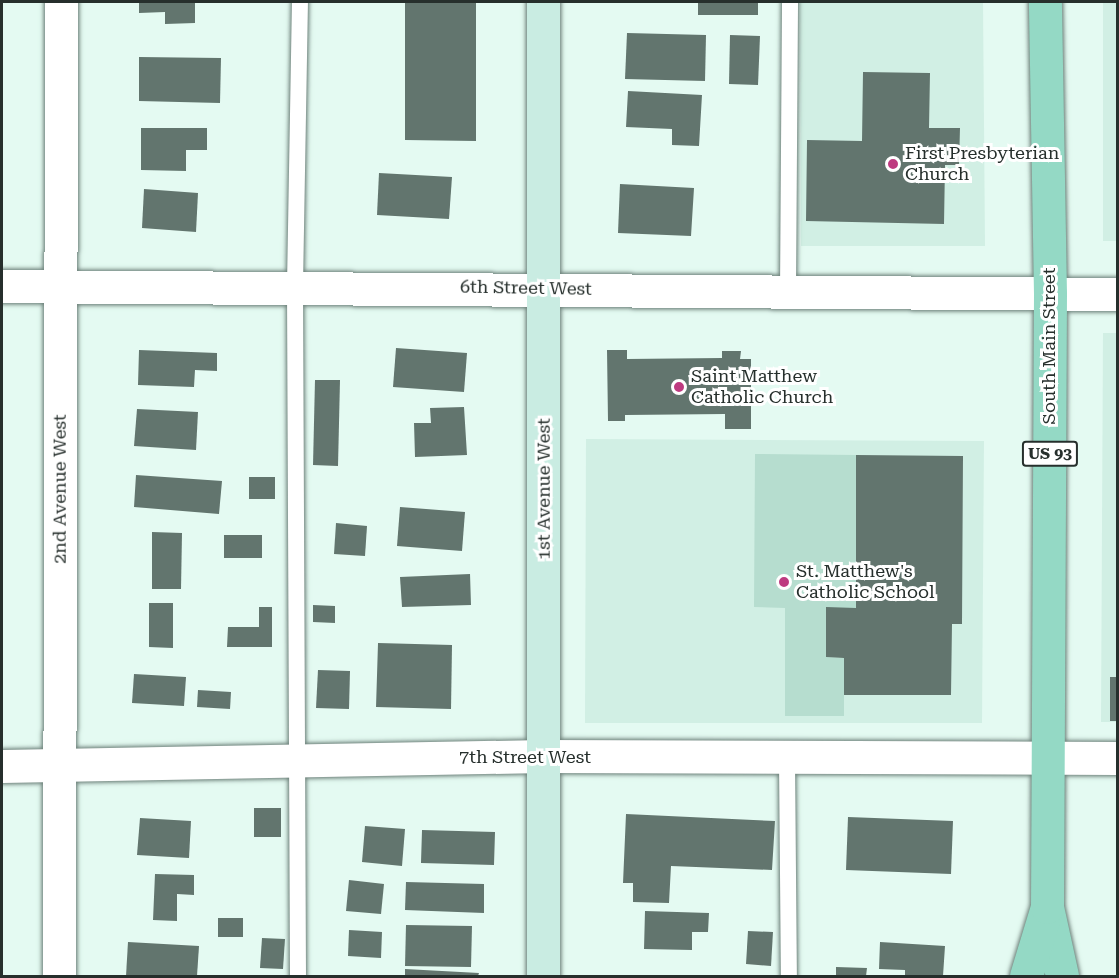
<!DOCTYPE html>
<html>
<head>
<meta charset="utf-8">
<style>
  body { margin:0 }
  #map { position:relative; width:1119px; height:978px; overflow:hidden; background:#e4faf2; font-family:"Roboto Serif",serif }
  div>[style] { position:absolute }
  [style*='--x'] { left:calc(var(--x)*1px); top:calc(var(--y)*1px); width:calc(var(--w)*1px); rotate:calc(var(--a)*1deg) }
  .built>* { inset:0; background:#d1efe4 }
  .green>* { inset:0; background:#b6ddcf }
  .building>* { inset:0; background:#62756e }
  .roads { filter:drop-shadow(0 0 2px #6e827b) drop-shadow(0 0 2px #6e827b) }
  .lane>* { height:16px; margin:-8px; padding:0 8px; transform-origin:8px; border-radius:8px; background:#fff }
  .street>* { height:33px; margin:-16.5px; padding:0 16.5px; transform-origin:16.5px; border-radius:16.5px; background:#fff }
  .secondary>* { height:33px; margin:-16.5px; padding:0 16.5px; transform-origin:16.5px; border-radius:16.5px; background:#c9ece2 }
  .primary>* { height:33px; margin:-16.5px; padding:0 16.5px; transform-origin:16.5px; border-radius:16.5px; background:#94d9c5 }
  .dots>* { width:16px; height:16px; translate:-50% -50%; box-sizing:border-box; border:3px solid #fff; border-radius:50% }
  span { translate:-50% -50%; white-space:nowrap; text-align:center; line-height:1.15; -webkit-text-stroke:6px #fff; paint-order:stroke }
  .shield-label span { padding:2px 4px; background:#fff; border:2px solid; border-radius:4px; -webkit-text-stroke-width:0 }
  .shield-label { font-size:16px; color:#262f2c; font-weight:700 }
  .poi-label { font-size:18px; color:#262f2c }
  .left { translate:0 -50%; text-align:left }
  .street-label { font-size:18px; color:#262f2c }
  .frame { position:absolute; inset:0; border:3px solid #262f2c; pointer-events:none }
</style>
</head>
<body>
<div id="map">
  <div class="built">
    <i style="clip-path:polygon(800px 2px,983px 2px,985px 246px,801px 246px)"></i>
    <i style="clip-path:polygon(1103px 2px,1117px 2px,1117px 241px,1103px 241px)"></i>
    <i style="clip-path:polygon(1103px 333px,1117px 333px,1118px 722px,1101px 722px)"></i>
    <i style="clip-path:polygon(586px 439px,984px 441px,982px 723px,585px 723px)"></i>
  </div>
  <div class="green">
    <i style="clip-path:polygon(755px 454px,856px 455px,856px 608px,826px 608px,826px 657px,844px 658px,844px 716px,785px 716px,785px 608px,754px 607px)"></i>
  </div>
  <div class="building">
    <i style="clip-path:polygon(139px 2px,195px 2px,195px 23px,165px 24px,165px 12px,139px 13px)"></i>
    <i style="clip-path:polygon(405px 2px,476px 2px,476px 141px,405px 140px)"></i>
    <i style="clip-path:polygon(698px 2px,758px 2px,758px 15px,698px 15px)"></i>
    <i style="clip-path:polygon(627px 33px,706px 35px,705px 81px,625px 79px)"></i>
    <i style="clip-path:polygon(730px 35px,760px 36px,758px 85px,729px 84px)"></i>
    <i style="clip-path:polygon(139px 57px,221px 58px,220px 103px,139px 101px)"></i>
    <i style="clip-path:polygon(863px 72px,930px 73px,929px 128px,960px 128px,959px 165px,945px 165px,944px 224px,806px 221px,807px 140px,862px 141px)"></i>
    <i style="clip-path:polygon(628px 91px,702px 95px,699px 146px,672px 145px,672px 129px,626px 127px)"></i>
    <i style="clip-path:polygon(141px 128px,207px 128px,207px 150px,186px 150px,186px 171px,141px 170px)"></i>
    <i style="clip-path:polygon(379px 173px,452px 177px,449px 219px,377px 215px)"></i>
    <i style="clip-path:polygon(620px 184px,694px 188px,691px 236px,618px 233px)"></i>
    <i style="clip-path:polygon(144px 189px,198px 193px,196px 232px,142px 228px)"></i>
    <i style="clip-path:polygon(396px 348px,467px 353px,464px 392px,393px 387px)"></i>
    <i style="clip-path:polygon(139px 350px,217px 353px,217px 371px,195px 370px,194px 387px,138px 385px)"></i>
    <i style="clip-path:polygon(607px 350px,627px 350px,627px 359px,722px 358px,722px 351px,741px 351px,740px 359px,751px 359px,751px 429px,725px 429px,725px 414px,625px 415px,625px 421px,608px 421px)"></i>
    <i style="clip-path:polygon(315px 380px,340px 380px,338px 466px,313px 465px)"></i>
    <i style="clip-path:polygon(464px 407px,467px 455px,415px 457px,414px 423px,431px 423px,430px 408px)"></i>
    <i style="clip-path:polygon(137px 409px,198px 412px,196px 450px,134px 446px)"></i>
    <i style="clip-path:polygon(856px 455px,963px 456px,962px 624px,952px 624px,951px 695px,844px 695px,844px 658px,826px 657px,826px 607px,856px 608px)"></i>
    <i style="clip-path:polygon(136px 475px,222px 481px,219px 514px,134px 507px)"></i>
    <i style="clip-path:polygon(249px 477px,275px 477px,275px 499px,249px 499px)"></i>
    <i style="clip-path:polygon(400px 507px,465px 512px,462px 551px,397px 546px)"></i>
    <i style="clip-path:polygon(336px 523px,367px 526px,365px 556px,334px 554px)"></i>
    <i style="clip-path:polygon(152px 532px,182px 533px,181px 589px,152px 589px)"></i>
    <i style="clip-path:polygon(224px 535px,262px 535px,262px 558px,224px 558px)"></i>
    <i style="clip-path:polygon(470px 574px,471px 605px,402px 607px,400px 577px)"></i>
    <i style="clip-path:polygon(149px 603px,173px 603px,173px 648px,149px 647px)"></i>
    <i style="clip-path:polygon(313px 605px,335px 606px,335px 623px,313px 622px)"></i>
    <i style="clip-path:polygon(259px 607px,272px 607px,272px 647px,227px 647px,228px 627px,259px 627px)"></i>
    <i style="clip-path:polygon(378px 643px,452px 645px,451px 709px,376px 707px)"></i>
    <i style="clip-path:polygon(318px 670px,350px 671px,349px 709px,316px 708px)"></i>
    <i style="clip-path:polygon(134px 674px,186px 677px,184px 706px,132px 703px)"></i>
    <i style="clip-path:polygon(1110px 677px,1118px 677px,1118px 721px,1110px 721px)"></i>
    <i style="clip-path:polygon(198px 690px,231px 692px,230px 709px,197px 707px)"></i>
    <i style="clip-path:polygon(254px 808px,281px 808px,281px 837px,254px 837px)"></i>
    <i style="clip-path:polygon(626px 814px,775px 821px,772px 870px,671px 866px,669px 903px,633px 902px,633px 883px,623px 883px)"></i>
    <i style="clip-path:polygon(848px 817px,953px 821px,951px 874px,846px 870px)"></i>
    <i style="clip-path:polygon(140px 818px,191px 821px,189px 858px,137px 855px)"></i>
    <i style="clip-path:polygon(365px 826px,405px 829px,402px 866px,362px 862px)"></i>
    <i style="clip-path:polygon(422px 830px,495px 832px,494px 865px,421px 863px)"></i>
    <i style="clip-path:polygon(155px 874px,194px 875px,194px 895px,177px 894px,177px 921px,153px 920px)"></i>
    <i style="clip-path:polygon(349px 880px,384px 884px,381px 914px,346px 911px)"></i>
    <i style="clip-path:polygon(406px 882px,484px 884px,484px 913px,405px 910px)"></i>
    <i style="clip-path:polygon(645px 911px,709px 913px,708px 932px,692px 932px,692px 950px,644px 949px)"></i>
    <i style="clip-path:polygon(218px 918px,243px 918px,243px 937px,218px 937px)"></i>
    <i style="clip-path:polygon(406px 925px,472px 926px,471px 967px,405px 966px)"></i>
    <i style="clip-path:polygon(349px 930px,382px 932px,381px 958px,348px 956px)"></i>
    <i style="clip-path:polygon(748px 931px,773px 932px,771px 966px,746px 964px)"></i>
    <i style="clip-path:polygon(262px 938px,285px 939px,283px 969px,260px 968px)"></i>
    <i style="clip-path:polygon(128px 942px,199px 946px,197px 976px,126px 976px)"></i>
    <i style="clip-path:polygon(880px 942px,945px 946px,943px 976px,905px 976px,905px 970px,879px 969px)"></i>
    <i style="clip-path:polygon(836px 967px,867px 968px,866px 976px,836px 976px)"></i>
    <i style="clip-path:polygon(405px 969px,479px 973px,478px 976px,405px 976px)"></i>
  </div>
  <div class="roads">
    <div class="lane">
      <i style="--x:788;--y:291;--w:289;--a:-89.6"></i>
      <i style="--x:787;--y:759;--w:217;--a:89.5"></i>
      <i style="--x:298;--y:976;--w:690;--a:-90.25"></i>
      <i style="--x:295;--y:286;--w:284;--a:-89"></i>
    </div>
    <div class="street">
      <i style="--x:2;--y:286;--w:1116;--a:0.41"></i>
      <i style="--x:2;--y:766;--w:541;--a:-1.06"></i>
      <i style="--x:543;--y:756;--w:575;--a:0.2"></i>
      <i style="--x:59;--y:976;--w:974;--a:-89.88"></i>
    </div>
    <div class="secondary">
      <i style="--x:543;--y:976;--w:974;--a:-90"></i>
    </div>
    <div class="primary">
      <i style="--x:1047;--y:907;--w:71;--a:77.7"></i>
      <i style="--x:1026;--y:976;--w:72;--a:-73.1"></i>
      <i style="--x:1047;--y:907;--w:613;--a:-89.72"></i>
      <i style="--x:1050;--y:294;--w:292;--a:-91"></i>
    </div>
  </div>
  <div class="dots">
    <i style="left:893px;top:164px;background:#be3a80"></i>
    <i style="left:679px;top:387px;background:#be3a80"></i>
    <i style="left:784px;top:582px;background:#be3a80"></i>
  </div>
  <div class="shield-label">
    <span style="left:1050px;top:454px">US 93</span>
  </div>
  <div class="poi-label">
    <span class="left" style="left:905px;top:164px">First Presbyterian<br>Church</span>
    <span class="left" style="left:691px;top:387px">Saint Matthew<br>Catholic Church</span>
    <span class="left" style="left:796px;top:582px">St. Matthew's<br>Catholic School</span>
  </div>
  <div class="street-label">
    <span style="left:526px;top:288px;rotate:1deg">6th Street West</span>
    <span style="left:1049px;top:346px;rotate:-90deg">South Main Street</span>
    <span style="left:60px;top:489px;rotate:-90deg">2nd Avenue West</span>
    <span style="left:544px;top:489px;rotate:-90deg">1st Avenue West</span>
    <span style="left:525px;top:757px">7th Street West</span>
  </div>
  <div class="frame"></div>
</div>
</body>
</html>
